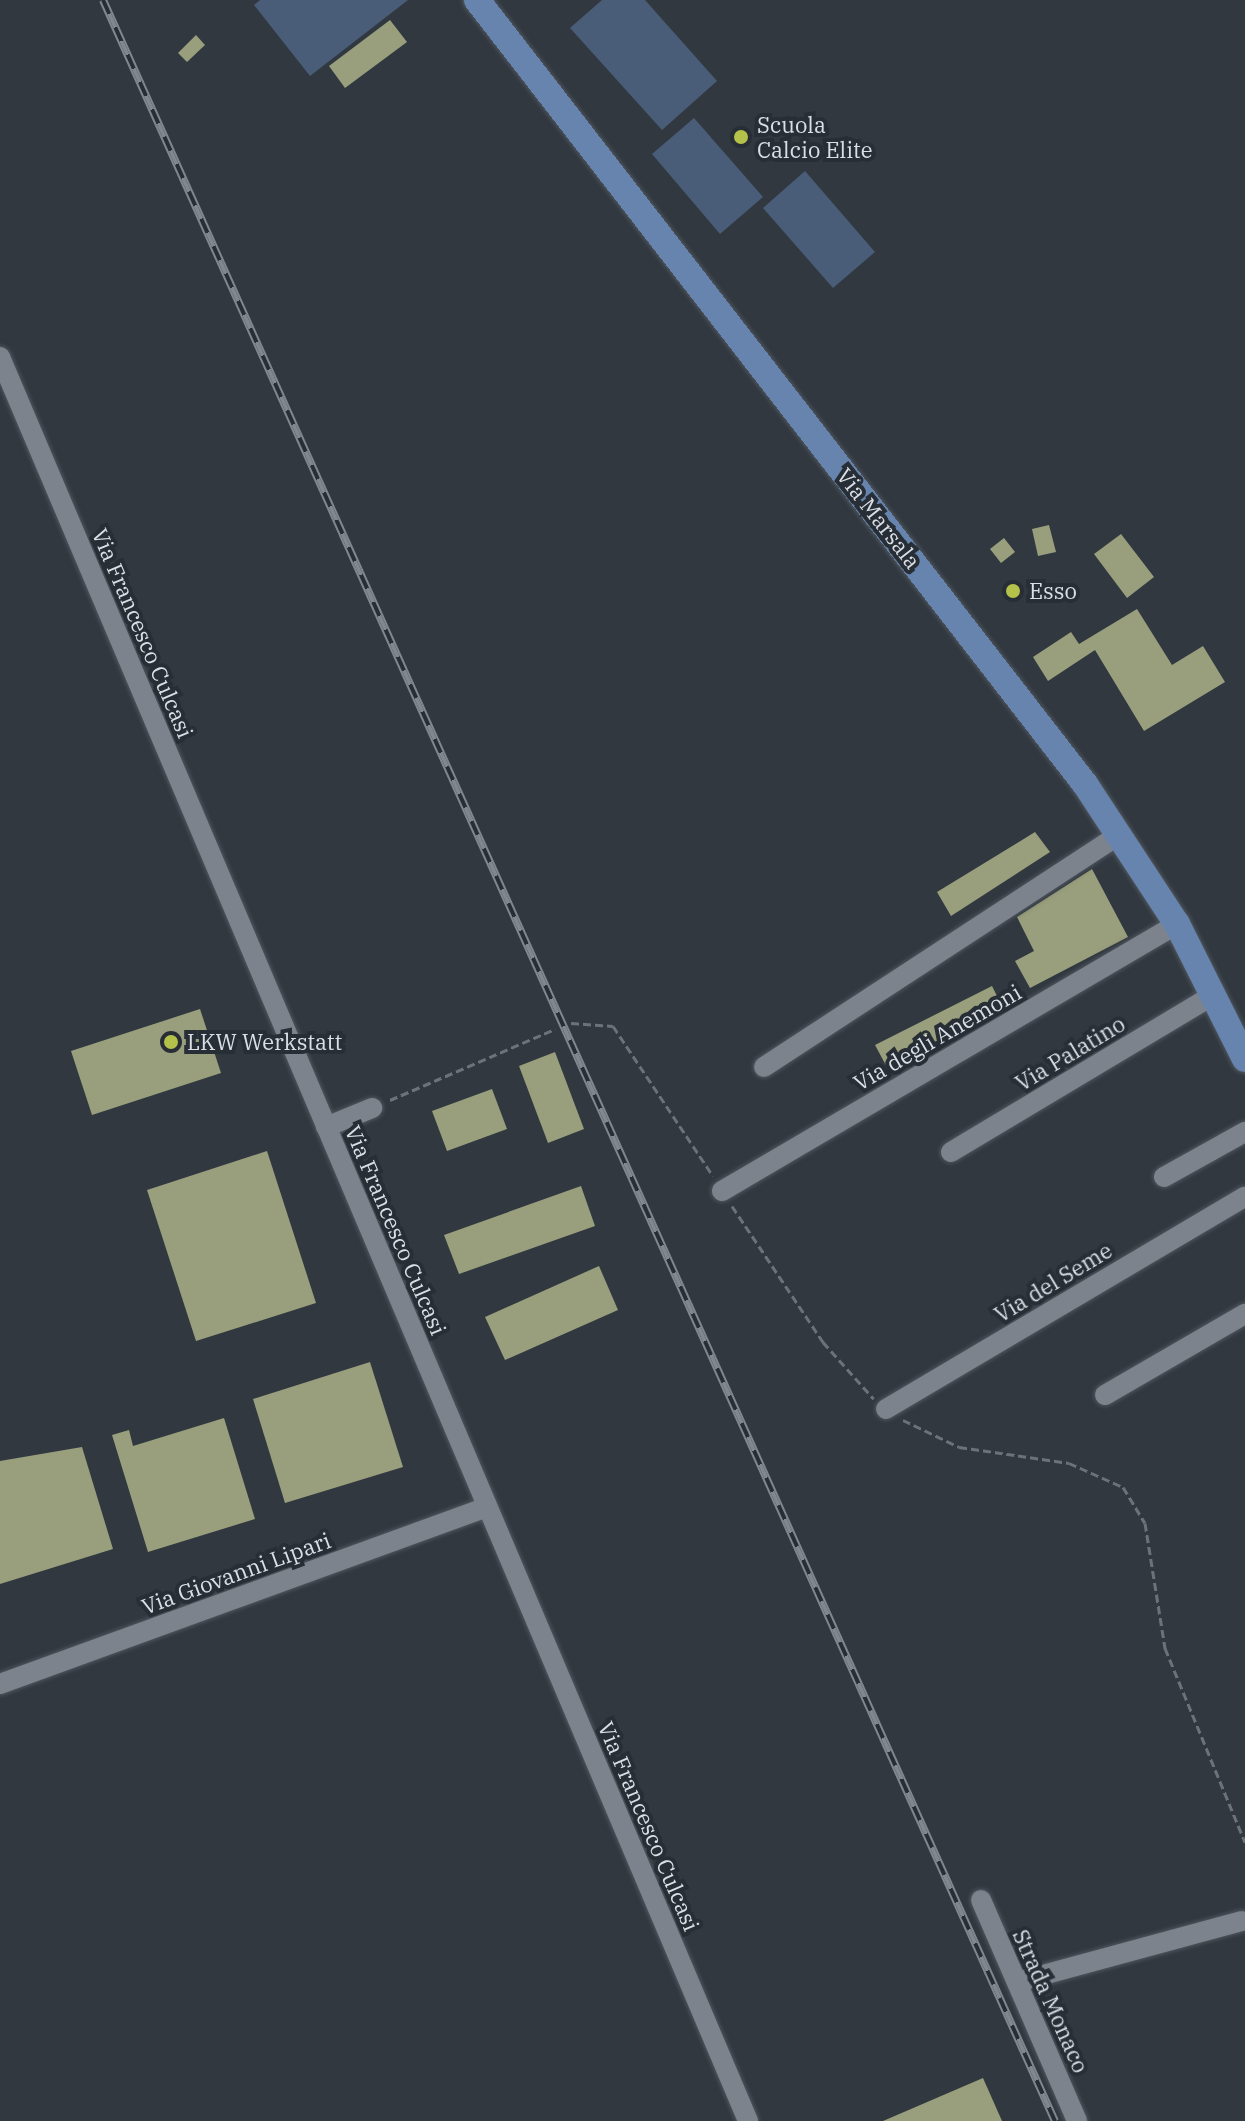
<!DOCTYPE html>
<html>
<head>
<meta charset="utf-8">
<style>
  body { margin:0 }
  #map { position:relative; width:1245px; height:2121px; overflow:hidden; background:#313840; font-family:"IBM Plex Serif",serif }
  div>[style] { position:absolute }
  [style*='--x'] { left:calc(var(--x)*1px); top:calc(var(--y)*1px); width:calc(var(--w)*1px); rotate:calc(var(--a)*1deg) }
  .green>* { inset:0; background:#495d78 }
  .building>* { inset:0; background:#999f7c }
  .path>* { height:3px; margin-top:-1.5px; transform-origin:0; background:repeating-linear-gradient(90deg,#6c727a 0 8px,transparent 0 12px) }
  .roads { filter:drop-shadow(0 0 2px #4f555c) drop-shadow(0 0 2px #4f555c) }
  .minor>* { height:20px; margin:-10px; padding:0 10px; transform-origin:10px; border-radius:10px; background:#7c838d }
  .major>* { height:26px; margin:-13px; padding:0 13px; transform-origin:13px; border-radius:13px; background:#6684ad }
  .rail>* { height:8px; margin-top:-4px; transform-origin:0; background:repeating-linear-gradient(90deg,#272e36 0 15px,#81878e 0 30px); box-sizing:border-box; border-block:2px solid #81878e }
  .dots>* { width:22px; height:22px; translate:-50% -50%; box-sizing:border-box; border:4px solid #272e36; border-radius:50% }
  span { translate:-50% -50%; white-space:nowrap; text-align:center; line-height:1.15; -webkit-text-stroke:8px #272e36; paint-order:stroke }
  .poi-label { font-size:22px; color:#dbdfe5 }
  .left { translate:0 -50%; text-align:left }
  .street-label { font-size:22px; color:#dbdfe5 }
</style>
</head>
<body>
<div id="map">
  <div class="green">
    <i style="clip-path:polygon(260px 0,408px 0,310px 76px,254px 5px)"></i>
    <i style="clip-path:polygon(602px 0,645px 0,717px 81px,662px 130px,570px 28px)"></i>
    <i style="clip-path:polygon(694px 118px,763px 197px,720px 234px,652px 154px)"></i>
    <i style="clip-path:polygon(805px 171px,875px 252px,833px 288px,763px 208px)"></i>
  </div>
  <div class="building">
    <i style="clip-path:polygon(390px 20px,407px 42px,345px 88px,329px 66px)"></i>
    <i style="clip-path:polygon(196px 35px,205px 45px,187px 62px,178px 53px)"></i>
    <i style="clip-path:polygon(1049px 525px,1056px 552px,1038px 556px,1032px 529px)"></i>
    <i style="clip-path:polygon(1121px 534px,1154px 577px,1127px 598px,1094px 554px)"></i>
    <i style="clip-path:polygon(1004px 538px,1015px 552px,1001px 563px,990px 549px)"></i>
    <i style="clip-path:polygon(1137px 609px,1172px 665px,1203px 646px,1225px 682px,1144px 731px,1095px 650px,1048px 681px,1033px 657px,1071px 632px,1079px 644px)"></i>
    <i style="clip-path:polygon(1035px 832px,1050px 852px,951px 916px,937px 892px)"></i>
    <i style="clip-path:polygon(1092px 869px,1128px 937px,1030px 988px,1015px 961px,1034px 951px,1017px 917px)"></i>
    <i style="clip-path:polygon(992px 986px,1004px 1010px,889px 1071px,875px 1045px)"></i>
    <i style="clip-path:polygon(200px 1009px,221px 1073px,92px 1115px,71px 1051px)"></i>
    <i style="clip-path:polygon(555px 1052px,584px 1129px,548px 1143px,519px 1066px)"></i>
    <i style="clip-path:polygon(492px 1089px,507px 1129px,447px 1151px,432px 1111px)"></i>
    <i style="clip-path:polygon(267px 1151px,316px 1303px,196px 1341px,147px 1190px)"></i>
    <i style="clip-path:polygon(581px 1186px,595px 1226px,459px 1274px,444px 1235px)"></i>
    <i style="clip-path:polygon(599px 1266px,618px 1310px,505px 1360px,485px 1317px)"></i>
    <i style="clip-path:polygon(370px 1362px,403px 1467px,285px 1503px,253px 1399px)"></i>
    <i style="clip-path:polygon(224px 1418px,255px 1519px,148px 1552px,112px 1435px,129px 1430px,133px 1446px)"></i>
    <i style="clip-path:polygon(82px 1447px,113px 1549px,0 1584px,0 1461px)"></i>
    <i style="clip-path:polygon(983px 2078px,1002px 2121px,883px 2121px)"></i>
  </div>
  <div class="path">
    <i style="--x:571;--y:1023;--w:42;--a:4.1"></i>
    <i style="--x:613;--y:1026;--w:180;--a:56.3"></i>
    <i style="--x:390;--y:1100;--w:180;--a:-23.3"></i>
    <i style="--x:732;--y:1206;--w:164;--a:56.2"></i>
    <i style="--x:823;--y:1342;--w:76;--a:48.2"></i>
    <i style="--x:903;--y:1420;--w:62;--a:25.7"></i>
    <i style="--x:959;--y:1447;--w:111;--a:8.3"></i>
    <i style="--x:1069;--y:1463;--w:59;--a:24"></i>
    <i style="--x:1123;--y:1487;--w:42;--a:58.6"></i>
    <i style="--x:1145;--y:1523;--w:127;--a:80.9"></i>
    <i style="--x:1165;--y:1648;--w:210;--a:67.6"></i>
  </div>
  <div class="roads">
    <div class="minor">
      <i style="--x:0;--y:357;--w:1916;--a:67.02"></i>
      <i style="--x:764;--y:1067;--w:425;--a:-33.2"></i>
      <i style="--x:326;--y:1127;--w:50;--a:-22.4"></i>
      <i style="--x:951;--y:1152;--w:305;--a:-30.9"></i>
      <i style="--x:1164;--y:1177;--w:93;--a:-29.1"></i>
      <i style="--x:722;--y:1191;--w:528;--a:-30.4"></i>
      <i style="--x:1105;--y:1395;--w:162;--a:-30.1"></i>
      <i style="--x:886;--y:1409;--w:417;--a:-30.6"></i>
      <i style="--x:0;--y:1684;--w:518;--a:-19.97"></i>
      <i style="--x:981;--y:1900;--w:241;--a:66.5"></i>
      <i style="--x:1017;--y:1982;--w:233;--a:-15.2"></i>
    </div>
    <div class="major">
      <i style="--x:477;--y:0;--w:992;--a:52.21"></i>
      <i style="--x:1085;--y:784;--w:168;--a:56.7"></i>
      <i style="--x:1177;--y:924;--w:151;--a:63.3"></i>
    </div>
  </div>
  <div class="rail">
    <i style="--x:103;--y:0;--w:2325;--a:65.83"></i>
  </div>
  <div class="dots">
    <i style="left:741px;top:137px;background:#b4c24a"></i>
    <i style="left:1013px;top:591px;background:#b4c24a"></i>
    <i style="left:171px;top:1042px;background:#b4c24a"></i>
  </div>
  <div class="poi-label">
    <span class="left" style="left:757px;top:137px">Scuola<br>Calcio Elite</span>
    <span class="left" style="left:1029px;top:591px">Esso</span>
    <span class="left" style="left:187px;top:1042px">LKW Werkstatt</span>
  </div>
  <div class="street-label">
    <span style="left:879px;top:518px;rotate:52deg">Via Marsala</span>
    <span style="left:143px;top:633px;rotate:67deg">Via Francesco Culcasi</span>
    <span style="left:937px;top:1037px;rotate:-30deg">Via degli Anemoni</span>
    <span style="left:1070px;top:1053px;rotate:-31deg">Via Palatino</span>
    <span style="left:396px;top:1230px;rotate:67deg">Via Francesco Culcasi</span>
    <span style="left:1053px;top:1282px;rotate:-31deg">Via del Seme</span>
    <span style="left:236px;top:1573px;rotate:-20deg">Via Giovanni Lipari</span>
    <span style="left:649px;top:1826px;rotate:67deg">Via Francesco Culcasi</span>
    <span style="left:1051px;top:2001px;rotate:66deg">Strada Monaco</span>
  </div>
</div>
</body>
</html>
